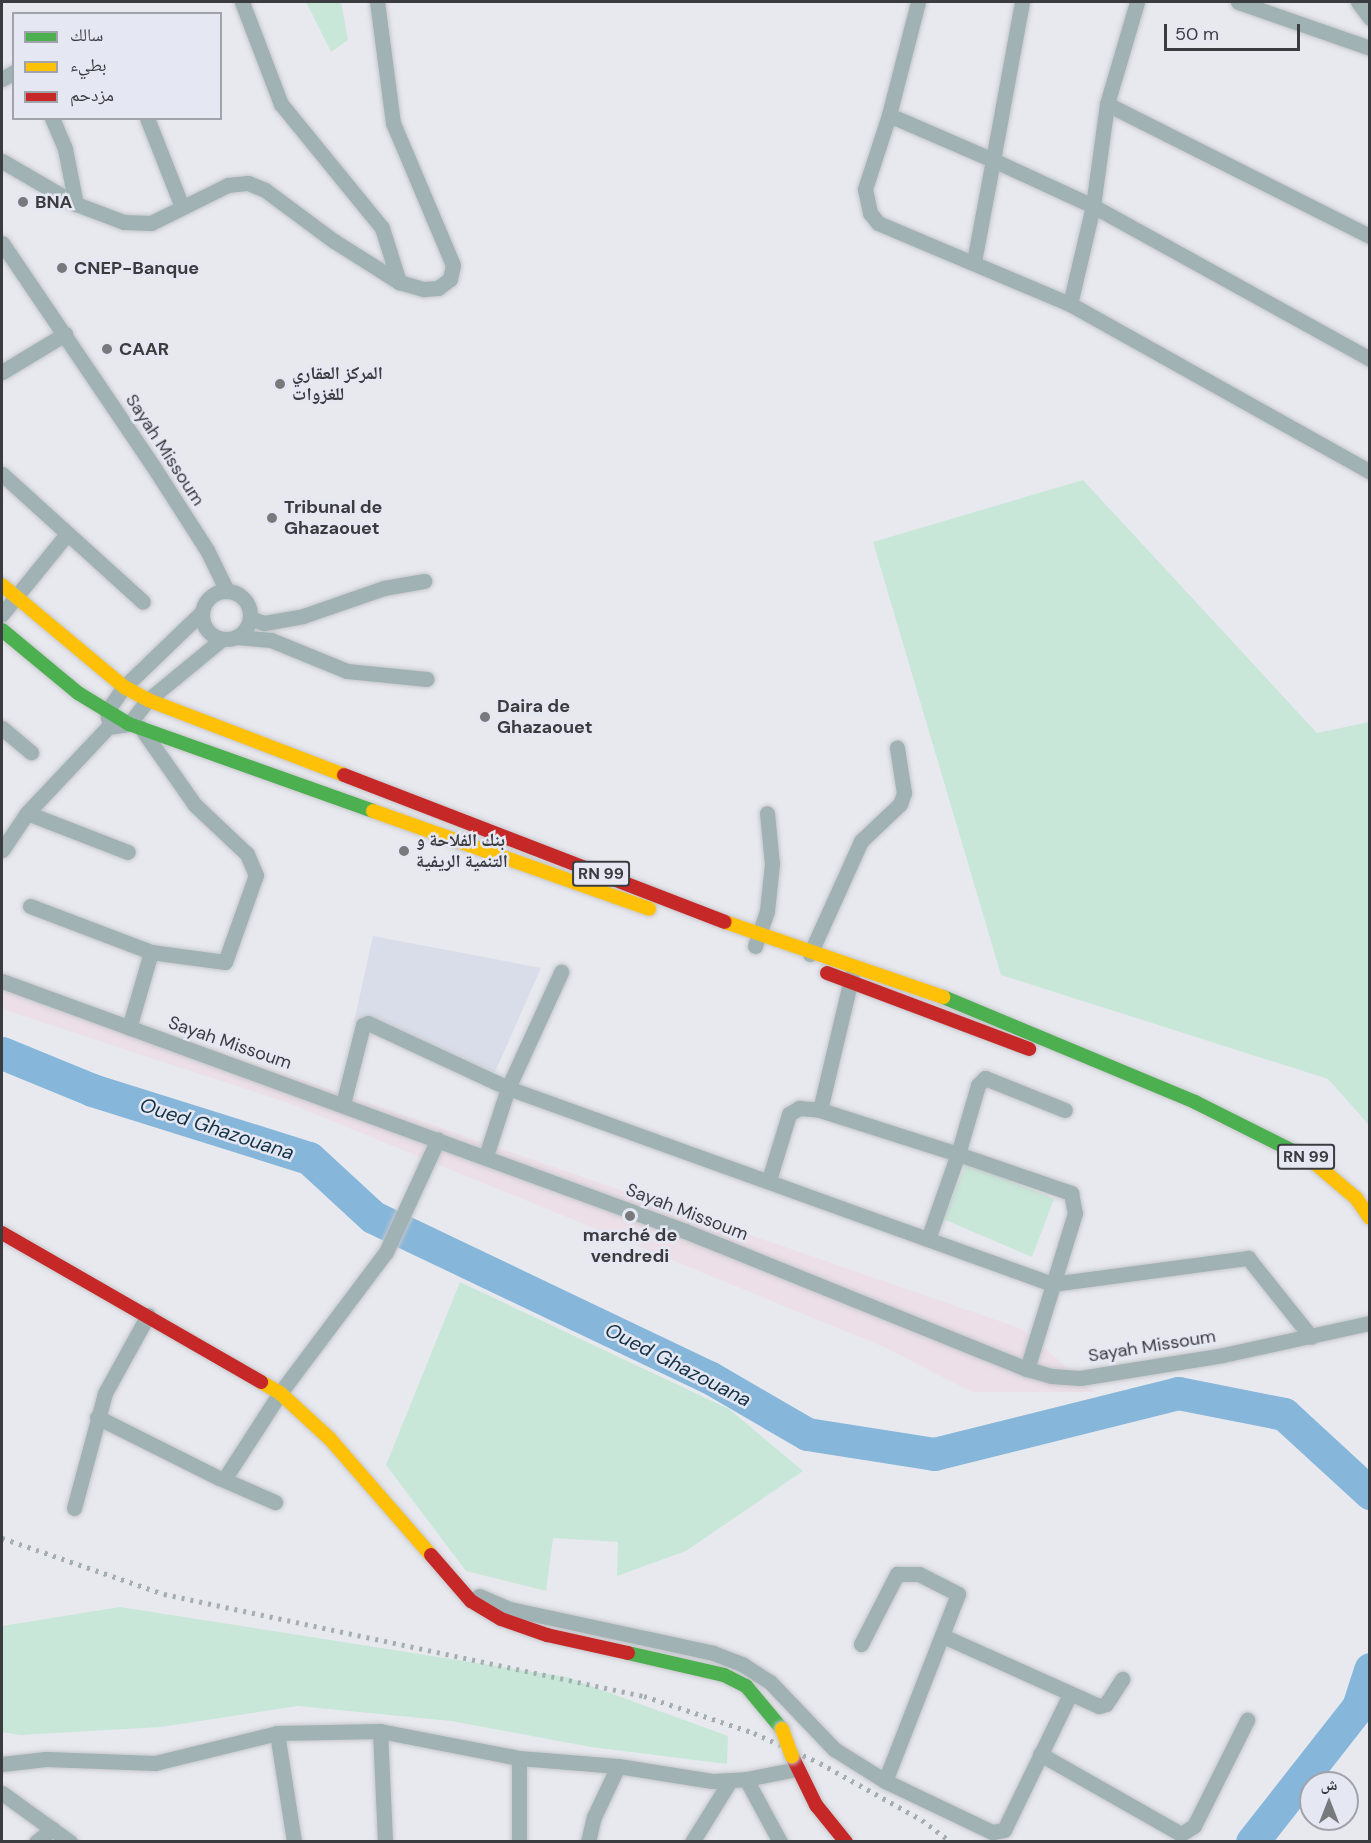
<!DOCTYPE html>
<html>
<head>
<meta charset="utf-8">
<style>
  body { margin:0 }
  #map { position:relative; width:1371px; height:1843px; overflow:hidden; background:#e8e9ef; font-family:"DM Sans","Noto Naskh Arabic",sans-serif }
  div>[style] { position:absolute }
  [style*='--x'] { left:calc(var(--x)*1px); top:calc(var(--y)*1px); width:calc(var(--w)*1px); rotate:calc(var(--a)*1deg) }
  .commercial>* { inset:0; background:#ecdfe7 }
  .built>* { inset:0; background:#d9dde9 }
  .green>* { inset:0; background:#c8e7d8 }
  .river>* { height:33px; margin:-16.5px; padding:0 16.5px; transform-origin:16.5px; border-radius:16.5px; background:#86b6da }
  .roads { filter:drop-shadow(0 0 2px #c6c7cb) drop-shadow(0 0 2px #c6c7cb) }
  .street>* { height:15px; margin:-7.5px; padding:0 7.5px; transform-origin:7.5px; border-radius:7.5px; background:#a0b2b4 }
  .street>.ring { margin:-7.5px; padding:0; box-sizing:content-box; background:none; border:15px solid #a0b2b4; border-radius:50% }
  .fast>* { height:14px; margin:-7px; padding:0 7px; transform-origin:7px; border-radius:7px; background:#4caf50 }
  .slow>* { height:14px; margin:-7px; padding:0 7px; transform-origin:7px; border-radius:7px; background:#ffc107 }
  .jam>* { height:14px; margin:-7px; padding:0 7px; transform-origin:7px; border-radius:7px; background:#c62828 }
  .rail>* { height:4.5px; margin-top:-2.25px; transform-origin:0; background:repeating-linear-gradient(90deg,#a2aeb0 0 3px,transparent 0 9px) }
  .bridges { filter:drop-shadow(0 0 2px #c6c7cb) drop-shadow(0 0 2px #c6c7cb) }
  .slow-bridge>* { height:14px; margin:-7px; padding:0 7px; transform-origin:7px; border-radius:7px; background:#ffc107 }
  .dots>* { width:16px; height:16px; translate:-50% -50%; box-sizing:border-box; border:3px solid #e5e8f2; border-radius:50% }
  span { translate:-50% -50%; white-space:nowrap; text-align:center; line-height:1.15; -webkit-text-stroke:5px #e5e8f2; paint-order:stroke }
  .shield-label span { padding:2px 4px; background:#e5e8f2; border:2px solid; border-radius:4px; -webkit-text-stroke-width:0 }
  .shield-label { font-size:16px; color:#3b3c40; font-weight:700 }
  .poi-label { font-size:18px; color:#3b3c40; font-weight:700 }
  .left { translate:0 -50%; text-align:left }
  .street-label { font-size:18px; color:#3b3c40 }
  .water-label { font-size:20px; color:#153348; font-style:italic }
  .frame { position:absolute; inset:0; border:3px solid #3b3c40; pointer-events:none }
  .legend { position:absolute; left:12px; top:12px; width:210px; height:108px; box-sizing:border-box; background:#e5e8f2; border:2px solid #a1a3ab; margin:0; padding:8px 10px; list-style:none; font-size:18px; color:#3b3c40 }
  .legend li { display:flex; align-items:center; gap:12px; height:30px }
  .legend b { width:30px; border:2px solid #a1a3ab }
  .north { position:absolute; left:1299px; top:1771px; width:60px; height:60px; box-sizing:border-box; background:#e5e8f2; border:2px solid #a1a3ab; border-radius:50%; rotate:0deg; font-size:16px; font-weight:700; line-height:24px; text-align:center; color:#3b3c40 }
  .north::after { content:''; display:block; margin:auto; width:21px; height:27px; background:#78797d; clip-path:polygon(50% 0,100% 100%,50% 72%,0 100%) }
  .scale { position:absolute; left:1164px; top:24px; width:136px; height:27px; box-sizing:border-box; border:3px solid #3b3c40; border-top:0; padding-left:8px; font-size:18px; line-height:21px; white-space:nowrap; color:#3b3c40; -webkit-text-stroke:4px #e5e8f2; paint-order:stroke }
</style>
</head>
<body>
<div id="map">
  <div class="commercial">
    <i style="clip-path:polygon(2px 976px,1022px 1329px,1096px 1392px,972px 1392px,884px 1347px,288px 1103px,2px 1009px)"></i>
  </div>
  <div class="built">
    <i style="clip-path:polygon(373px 936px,541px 968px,495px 1072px,354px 1022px)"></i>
  </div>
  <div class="green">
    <i style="clip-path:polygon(306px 2px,341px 2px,348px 40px,331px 52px)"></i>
    <i style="clip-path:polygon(1083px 480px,1317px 733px,1369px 722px,1369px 1125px,1328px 1079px,1001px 975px,873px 542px)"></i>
    <i style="clip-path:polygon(967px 1163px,1054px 1199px,1032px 1257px,943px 1219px)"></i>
    <i style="clip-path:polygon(460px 1282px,729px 1409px,803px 1471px,686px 1551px,617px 1576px,618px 1542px,553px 1538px,546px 1591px,466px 1571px,386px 1465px)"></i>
    <i style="clip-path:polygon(120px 1607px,566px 1677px,728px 1736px,727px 1764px,591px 1747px,451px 1721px,298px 1706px,161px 1727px,20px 1735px,2px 1732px,2px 1626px)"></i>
  </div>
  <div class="river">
    <i style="--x:2;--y:1053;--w:97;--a:22.3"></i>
    <i style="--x:92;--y:1090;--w:227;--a:17.4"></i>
    <i style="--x:309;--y:1158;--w:87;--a:42.7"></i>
    <i style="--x:373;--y:1217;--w:372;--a:25.5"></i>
    <i style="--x:709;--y:1377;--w:113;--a:30.2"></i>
    <i style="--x:807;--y:1434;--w:129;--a:8.9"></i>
    <i style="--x:934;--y:1454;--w:252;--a:-14"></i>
    <i style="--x:1178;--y:1393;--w:108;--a:11.2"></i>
    <i style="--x:1284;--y:1414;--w:117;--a:42.6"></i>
    <i style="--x:1252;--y:1842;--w:172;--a:-51.9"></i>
    <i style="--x:1358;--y:1707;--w:40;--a:-72"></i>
  </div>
  <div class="roads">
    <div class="street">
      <i style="--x:242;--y:2;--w:109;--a:69.1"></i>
      <i style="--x:281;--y:104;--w:160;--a:50.8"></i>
      <i style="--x:382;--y:228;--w:57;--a:72.5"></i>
      <i style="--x:918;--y:2;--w:117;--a:104.4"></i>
      <i style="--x:889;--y:115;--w:78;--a:108"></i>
      <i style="--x:865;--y:189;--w:25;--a:78"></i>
      <i style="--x:870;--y:213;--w:13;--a:51"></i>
      <i style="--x:878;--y:223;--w:208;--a:22.9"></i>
      <i style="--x:1070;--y:304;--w:344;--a:29.2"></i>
      <i style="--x:1022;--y:2;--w:161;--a:100.4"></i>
      <i style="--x:993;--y:160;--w:110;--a:24.7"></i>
      <i style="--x:1093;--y:206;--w:316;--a:28.9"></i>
      <i style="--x:1238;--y:2;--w:140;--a:19.2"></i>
      <i style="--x:1358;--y:2;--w:20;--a:53"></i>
      <i style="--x:2;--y:79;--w:14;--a:-30"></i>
      <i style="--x:1107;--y:104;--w:294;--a:26.7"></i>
      <i style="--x:889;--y:115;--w:113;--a:23.4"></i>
      <i style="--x:993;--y:160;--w:104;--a:100.6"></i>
      <i style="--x:52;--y:118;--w:34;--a:67"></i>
      <i style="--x:65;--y:149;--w:56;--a:78.7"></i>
      <i style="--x:147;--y:118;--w:96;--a:68.5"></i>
      <i style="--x:2;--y:161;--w:86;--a:30.2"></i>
      <i style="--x:76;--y:204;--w:51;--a:20.6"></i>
      <i style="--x:124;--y:222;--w:27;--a:2"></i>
      <i style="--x:151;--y:223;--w:86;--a:-26.3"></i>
      <i style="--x:228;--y:185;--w:20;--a:-6"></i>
      <i style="--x:248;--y:183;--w:18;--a:22"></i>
      <i style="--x:265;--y:190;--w:86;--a:36.5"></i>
      <i style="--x:334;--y:241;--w:77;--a:32.2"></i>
      <i style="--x:399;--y:282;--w:26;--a:16"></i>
      <i style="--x:424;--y:289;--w:14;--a:-4"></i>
      <i style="--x:438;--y:288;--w:15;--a:-37"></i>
      <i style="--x:450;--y:279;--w:14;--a:-78"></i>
      <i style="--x:453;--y:265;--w:154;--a:-112.9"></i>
      <i style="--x:393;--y:123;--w:122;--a:-97.5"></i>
      <i style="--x:2;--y:243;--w:269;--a:55.9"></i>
      <i style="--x:153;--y:466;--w:100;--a:57.3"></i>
      <i style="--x:207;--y:550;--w:46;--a:64"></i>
      <i style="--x:1070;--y:304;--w:101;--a:-76.8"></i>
      <i style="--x:1093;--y:206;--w:103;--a:-82.2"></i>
      <i style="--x:1107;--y:104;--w:106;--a:-73.6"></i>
      <i style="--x:2;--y:372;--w:74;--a:-31.1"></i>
      <i style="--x:2;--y:474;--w:190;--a:42.2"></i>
      <i class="ring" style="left:202px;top:591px;width:33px;height:33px"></i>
      <i style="--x:2;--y:614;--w:103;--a:-50.9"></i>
      <i style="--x:250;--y:618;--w:15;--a:20"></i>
      <i style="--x:264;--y:623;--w:40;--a:-10"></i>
      <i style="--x:303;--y:616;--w:86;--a:-19.1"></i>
      <i style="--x:384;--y:588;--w:41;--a:-9.9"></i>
      <i style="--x:237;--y:637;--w:34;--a:5"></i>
      <i style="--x:271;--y:640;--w:82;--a:22.2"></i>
      <i style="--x:347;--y:671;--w:80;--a:5.7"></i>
      <i style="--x:108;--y:718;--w:7;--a:-98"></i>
      <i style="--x:107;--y:711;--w:29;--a:-55"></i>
      <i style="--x:124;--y:687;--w:107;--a:-43.9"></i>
      <i style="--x:2;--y:728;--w:38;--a:40"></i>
      <i style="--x:141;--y:728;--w:94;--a:55"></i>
      <i style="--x:195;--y:805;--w:71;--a:43.3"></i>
      <i style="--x:247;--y:854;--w:23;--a:67"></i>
      <i style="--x:256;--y:875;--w:92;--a:109.6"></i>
      <i style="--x:225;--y:962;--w:75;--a:-172.3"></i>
      <i style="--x:27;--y:813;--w:108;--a:21.1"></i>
      <i style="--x:2;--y:850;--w:45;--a:-56"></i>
      <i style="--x:27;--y:813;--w:118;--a:-46.7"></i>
      <i style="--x:108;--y:727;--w:21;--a:-8"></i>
      <i style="--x:129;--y:724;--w:31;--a:-52"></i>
      <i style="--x:148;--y:700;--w:96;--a:-39.5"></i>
      <i style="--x:30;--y:906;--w:129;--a:20.8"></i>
      <i style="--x:151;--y:952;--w:79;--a:106.1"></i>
      <i style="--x:755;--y:946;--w:37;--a:-71"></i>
      <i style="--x:767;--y:911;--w:47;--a:-83.9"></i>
      <i style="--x:772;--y:864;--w:51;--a:-95.6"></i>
      <i style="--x:810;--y:954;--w:124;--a:-65.7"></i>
      <i style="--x:861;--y:841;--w:54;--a:-43.5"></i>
      <i style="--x:900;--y:804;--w:12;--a:-70"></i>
      <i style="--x:904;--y:793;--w:46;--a:-98.8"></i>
      <i style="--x:2;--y:981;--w:727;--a:20.1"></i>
      <i style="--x:685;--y:1231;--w:369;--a:22"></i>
      <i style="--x:1027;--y:1369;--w:25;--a:16"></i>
      <i style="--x:1051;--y:1376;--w:29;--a:4"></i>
      <i style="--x:1080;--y:1378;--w:145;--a:-9.1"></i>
      <i style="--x:1223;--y:1355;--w:150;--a:-12.3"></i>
      <i style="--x:343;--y:1104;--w:81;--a:-75.8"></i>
      <i style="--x:363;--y:1025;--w:5;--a:-22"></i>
      <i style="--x:368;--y:1023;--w:154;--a:24.9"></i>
      <i style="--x:508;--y:1088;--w:578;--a:19.81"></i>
      <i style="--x:1052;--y:1284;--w:198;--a:-7.6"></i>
      <i style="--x:1248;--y:1258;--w:101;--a:51.4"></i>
      <i style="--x:820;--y:1110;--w:139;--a:-76.7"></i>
      <i style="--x:486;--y:1156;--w:71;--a:-72.1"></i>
      <i style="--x:508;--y:1088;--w:128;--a:-65.4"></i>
      <i style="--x:769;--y:1180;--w:69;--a:-73.1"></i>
      <i style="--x:789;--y:1114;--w:12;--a:-31"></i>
      <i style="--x:799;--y:1108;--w:21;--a:5"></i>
      <i style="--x:820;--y:1110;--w:145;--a:17.7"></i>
      <i style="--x:958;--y:1154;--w:72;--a:-73.8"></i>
      <i style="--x:978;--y:1085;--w:10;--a:-45"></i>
      <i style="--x:985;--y:1078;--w:86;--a:21.8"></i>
      <i style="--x:928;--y:1239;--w:90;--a:-70.6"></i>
      <i style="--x:958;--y:1154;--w:120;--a:19"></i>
      <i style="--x:1071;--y:1193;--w:20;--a:79"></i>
      <i style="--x:1075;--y:1213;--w:163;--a:107.1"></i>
      <i style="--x:97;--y:1417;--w:136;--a:26.6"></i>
      <i style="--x:219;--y:1478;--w:6;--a:0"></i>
      <i style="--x:225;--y:1478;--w:101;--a:-57.1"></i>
      <i style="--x:280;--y:1393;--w:176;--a:-53.1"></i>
      <i style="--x:386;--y:1252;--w:124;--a:-65.3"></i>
      <i style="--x:222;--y:1479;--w:58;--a:23.5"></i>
      <i style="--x:74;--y:1508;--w:119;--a:-74.9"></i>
      <i style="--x:105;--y:1393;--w:89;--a:-61.1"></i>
      <i style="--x:479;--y:1596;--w:34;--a:23"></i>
      <i style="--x:510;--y:1609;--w:208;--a:12.2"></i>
      <i style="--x:713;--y:1653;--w:31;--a:21"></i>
      <i style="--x:742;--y:1664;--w:33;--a:33"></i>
      <i style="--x:770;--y:1682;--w:93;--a:46.3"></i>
      <i style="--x:834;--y:1749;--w:60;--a:32.1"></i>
      <i style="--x:885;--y:1781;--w:119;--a:25.5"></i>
      <i style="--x:992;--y:1832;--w:12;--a:-9"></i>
      <i style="--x:1004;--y:1830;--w:151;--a:-64.1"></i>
      <i style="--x:943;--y:1636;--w:171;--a:24.2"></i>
      <i style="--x:1099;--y:1706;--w:7;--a:-16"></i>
      <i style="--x:1106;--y:1704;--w:30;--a:-57"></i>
      <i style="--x:861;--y:1644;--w:79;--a:-62.8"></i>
      <i style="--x:897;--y:1574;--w:22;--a:0"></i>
      <i style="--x:919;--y:1574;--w:44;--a:27.1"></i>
      <i style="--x:958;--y:1594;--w:201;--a:111.3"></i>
      <i style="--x:380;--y:1731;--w:111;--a:87.4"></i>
      <i style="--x:277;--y:1733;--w:110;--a:81.1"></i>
      <i style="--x:1040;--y:1754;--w:162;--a:29.6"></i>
      <i style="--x:1181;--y:1834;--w:15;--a:-32"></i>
      <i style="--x:1194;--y:1826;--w:119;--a:-63.4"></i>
      <i style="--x:519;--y:1758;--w:84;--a:90"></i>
      <i style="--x:2;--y:1764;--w:44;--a:-6.5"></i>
      <i style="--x:46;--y:1759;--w:109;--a:2.1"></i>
      <i style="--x:155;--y:1763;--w:126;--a:-13.8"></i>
      <i style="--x:277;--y:1733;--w:103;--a:-1.1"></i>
      <i style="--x:380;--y:1731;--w:142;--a:11"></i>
      <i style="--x:519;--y:1758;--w:99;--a:4.6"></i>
      <i style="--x:618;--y:1766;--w:95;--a:9.1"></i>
      <i style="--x:712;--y:1781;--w:34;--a:-3"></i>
      <i style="--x:746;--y:1779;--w:52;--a:-11.1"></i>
      <i style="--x:746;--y:1779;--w:72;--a:61.6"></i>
      <i style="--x:2;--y:1793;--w:84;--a:35.8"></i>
      <i style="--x:36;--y:1842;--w:21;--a:-39"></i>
      <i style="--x:588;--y:1842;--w:26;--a:-77"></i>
      <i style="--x:594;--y:1817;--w:56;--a:-64.8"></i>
      <i style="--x:692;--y:1842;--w:72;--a:-58.1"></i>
    </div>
    <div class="fast">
      <i style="--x:2;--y:630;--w:99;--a:39.7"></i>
      <i style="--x:78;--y:693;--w:60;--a:31.3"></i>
      <i style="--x:129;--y:724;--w:259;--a:19.6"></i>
      <i style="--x:943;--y:997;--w:273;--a:22.6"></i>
      <i style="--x:1195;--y:1102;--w:130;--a:26.6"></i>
      <i style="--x:628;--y:1653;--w:98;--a:12.9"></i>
      <i style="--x:724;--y:1675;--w:25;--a:27"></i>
      <i style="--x:746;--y:1686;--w:56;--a:50.1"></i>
    </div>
    <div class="slow">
      <i style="--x:2;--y:585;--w:159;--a:39.9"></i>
      <i style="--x:124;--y:687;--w:27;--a:28"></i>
      <i style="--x:148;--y:700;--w:210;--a:20.9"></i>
      <i style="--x:373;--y:811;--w:293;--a:19.5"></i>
      <i style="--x:725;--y:922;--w:231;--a:19"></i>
      <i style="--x:1311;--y:1160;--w:59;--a:40.2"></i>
      <i style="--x:1356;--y:1198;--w:24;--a:55"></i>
      <i style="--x:261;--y:1382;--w:22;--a:30"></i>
      <i style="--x:280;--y:1393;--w:68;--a:42.6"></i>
      <i style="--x:330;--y:1439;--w:154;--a:49"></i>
    </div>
    <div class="jam">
      <i style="--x:344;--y:775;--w:408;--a:21.1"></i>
      <i style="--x:827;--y:973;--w:216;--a:20.6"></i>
      <i style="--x:2;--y:1233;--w:299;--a:29.9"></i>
      <i style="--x:431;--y:1555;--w:61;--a:49"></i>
      <i style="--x:471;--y:1601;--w:35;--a:31"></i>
      <i style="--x:501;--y:1619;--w:49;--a:19.2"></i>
      <i style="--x:547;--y:1635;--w:83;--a:12.5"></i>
      <i style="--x:792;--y:1756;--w:55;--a:63.9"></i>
      <i style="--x:816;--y:1805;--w:48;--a:51"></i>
    </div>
  </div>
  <div class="rail">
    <i style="--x:2;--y:1538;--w:171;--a:19.1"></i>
    <i style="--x:164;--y:1594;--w:491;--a:12"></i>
    <i style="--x:644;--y:1696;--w:116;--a:18.6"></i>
    <i style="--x:754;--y:1733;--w:72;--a:24.4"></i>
    <i style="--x:820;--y:1763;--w:117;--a:29.2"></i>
    <i style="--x:922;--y:1820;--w:36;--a:37"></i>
  </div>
  <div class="bridges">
    <div class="slow-bridge">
      <i style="--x:782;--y:1729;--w:29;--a:70"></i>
    </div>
  </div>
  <div class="dots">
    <i style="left:23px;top:202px;background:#78797d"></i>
    <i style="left:62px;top:268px;background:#78797d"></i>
    <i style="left:107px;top:349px;background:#78797d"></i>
    <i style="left:280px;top:384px;background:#78797d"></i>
    <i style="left:272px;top:518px;background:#78797d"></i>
    <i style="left:485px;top:717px;background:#78797d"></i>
    <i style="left:404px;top:851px;background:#78797d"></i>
    <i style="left:630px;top:1216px;background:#78797d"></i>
  </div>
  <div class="shield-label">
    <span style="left:601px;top:874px">RN 99</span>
    <span style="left:1306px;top:1157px">RN 99</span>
  </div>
  <div class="poi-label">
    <span class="left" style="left:35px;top:202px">BNA</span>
    <span class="left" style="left:74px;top:268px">CNEP-Banque</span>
    <span class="left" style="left:119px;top:349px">CAAR</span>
    <span class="left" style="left:292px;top:384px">المركز العقاري<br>للغزوات</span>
    <span class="left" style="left:284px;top:518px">Tribunal de<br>Ghazaouet</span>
    <span class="left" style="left:497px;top:717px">Daira de<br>Ghazaouet</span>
    <span class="left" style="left:416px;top:851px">بنك الفلاحة و<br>التنمية الريفية</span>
    <span style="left:630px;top:1246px">marché de<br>vendredi</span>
  </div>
  <div class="street-label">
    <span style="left:165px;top:450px;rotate:57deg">Sayah Missoum</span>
    <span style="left:230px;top:1043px;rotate:19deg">Sayah Missoum</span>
    <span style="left:687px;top:1212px;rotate:21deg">Sayah Missoum</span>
    <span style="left:1152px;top:1346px;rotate:-9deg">Sayah Missoum</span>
  </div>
  <div class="water-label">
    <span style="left:217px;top:1129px;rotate:18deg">Oued Ghazouana</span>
    <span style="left:678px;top:1365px;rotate:27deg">Oued Ghazouana</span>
  </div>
  <div class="frame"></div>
  <ul class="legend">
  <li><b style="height:8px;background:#4caf50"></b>سالك</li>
  <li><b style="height:8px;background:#ffc107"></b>بطيء</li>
  <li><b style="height:8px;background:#c62828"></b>مزدحم</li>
  </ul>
  <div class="north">ش</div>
  <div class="scale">50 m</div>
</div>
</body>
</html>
